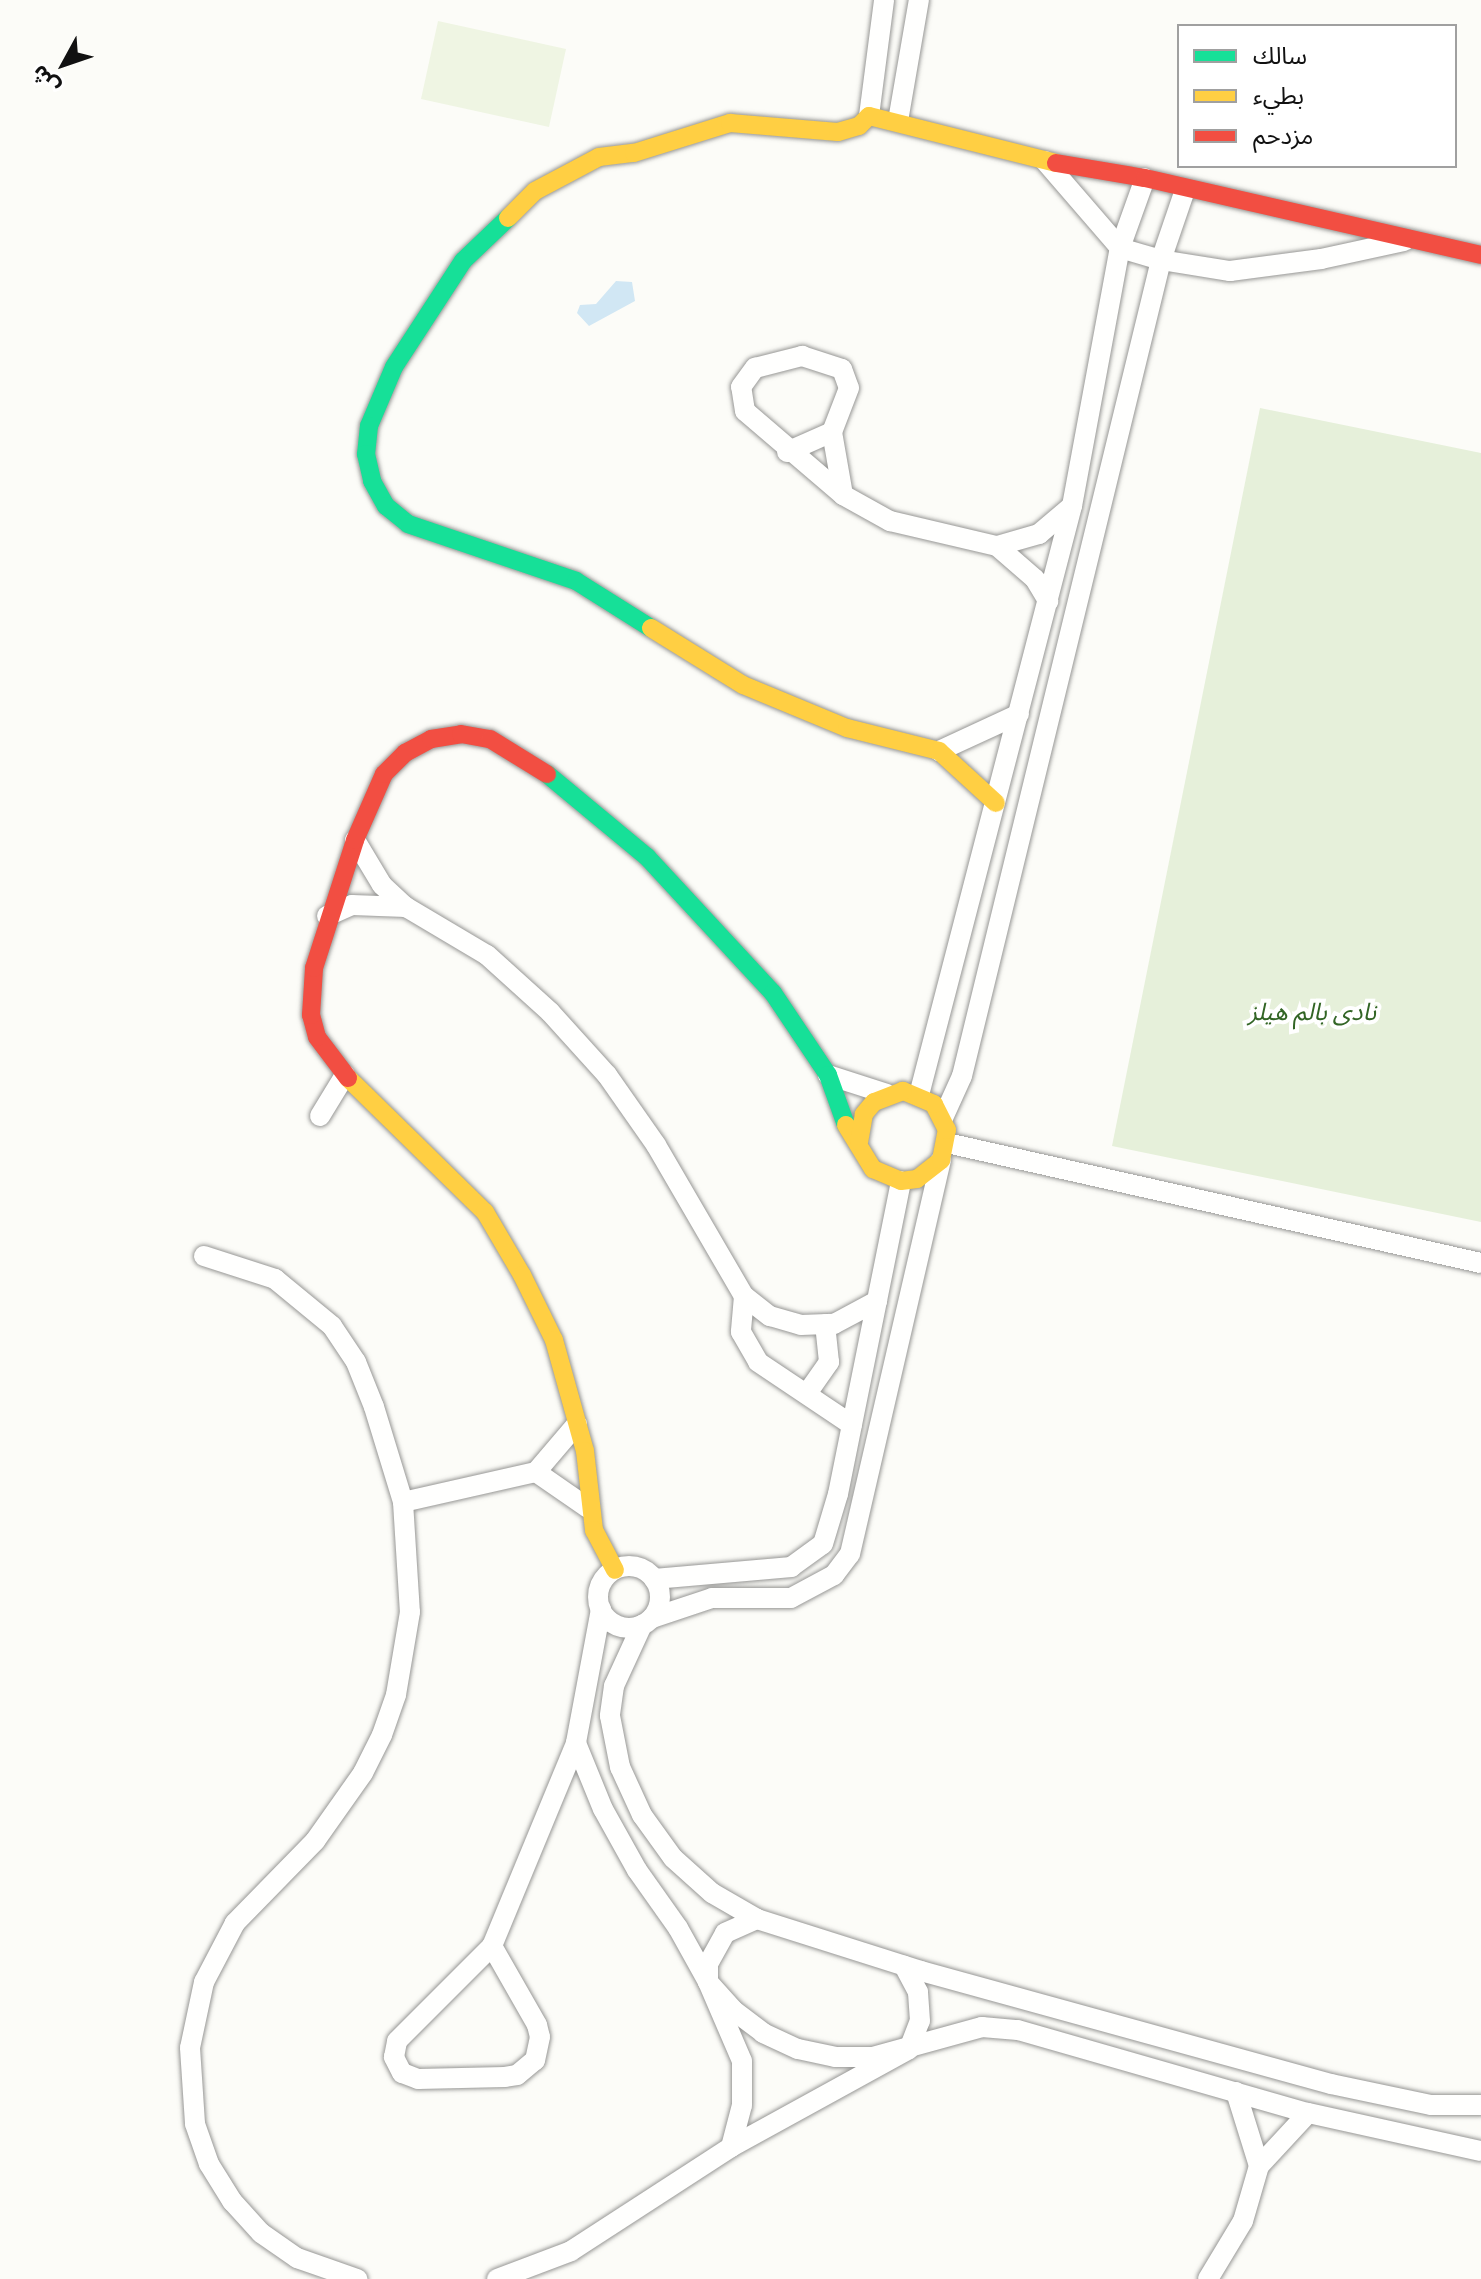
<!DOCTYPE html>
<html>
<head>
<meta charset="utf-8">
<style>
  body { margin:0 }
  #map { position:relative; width:1481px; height:2279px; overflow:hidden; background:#fcfcf8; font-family:"Times New Roman","Noto Sans Arabic",serif }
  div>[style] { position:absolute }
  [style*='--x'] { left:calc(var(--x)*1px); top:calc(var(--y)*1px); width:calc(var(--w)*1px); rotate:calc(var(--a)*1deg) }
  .green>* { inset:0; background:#e6f0da }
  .pitch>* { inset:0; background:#eff5e3 }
  .water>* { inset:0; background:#d1e7f4 }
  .roads { filter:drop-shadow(0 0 2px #979795) drop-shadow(0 0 2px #979795) }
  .street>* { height:20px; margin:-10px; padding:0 10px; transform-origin:10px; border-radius:10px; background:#fffffe }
  .street>.ring { margin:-10px; padding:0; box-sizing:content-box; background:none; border:20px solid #fffffe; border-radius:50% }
  .fast>* { height:18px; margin:-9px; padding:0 9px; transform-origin:9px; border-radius:9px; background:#16e098 }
  .slow>* { height:18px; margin:-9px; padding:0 9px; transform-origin:9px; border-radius:9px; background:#ffcf43 }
  .jam>* { height:18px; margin:-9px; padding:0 9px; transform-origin:9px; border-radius:9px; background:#f24e42 }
  span { translate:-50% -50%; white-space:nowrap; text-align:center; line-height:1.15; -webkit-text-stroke:8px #fff; paint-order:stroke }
  .park-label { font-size:24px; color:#326525; font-style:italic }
  .legend { position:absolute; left:1177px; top:24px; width:280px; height:144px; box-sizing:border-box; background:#fff; border:2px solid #a0a0a0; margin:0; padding:10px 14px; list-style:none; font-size:24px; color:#111 }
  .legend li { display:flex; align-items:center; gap:16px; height:40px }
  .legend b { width:40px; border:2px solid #a0a0a0 }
  .north { position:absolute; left:24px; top:24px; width:80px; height:80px; -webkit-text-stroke:6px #fff; paint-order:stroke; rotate:230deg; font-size:22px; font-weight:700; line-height:32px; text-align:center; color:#111 }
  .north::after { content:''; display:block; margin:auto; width:28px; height:36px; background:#111; clip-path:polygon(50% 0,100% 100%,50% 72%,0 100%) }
</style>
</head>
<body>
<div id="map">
  <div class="green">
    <i style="clip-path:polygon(1260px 408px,1481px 453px,1481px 1222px,1112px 1146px)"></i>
  </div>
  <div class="pitch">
    <i style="clip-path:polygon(438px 21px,566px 49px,549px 127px,421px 99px)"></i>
  </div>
  <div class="water">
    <i style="clip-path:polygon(616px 281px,632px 282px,635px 301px,589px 326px,577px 313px,580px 305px,596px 304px)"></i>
  </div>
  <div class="roads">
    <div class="street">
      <i style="--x:869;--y:116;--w:117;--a:-82.6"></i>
      <i style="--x:898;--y:121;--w:123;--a:-80.2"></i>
      <i style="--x:1045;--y:161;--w:115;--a:49.2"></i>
      <i style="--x:1120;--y:248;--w:43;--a:16.3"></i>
      <i style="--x:1161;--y:260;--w:70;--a:9.1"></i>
      <i style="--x:1230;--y:271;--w:92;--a:-7.5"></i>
      <i style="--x:1321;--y:259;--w:85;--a:-12.2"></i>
      <i style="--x:787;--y:452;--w:49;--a:-24"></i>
      <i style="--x:843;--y:495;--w:129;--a:-139.4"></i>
      <i style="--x:745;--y:411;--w:24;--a:-99"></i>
      <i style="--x:741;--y:387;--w:24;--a:-54"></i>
      <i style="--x:755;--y:368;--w:49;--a:-14.3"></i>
      <i style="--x:802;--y:356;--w:42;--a:18"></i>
      <i style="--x:842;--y:369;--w:20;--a:70"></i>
      <i style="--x:849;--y:388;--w:47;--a:111.1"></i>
      <i style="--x:832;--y:432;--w:64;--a:80.1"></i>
      <i style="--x:843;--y:495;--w:54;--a:29"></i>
      <i style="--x:890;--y:521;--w:110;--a:13.2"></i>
      <i style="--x:997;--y:546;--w:44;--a:-15.9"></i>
      <i style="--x:1039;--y:534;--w:43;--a:-40.3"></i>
      <i style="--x:997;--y:546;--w:50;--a:41"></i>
      <i style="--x:1035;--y:579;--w:26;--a:59"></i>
      <i style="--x:939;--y:751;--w:88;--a:-24.8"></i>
      <i style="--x:355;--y:840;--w:52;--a:59"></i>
      <i style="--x:382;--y:885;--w:33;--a:43"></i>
      <i style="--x:406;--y:907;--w:94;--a:30.7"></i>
      <i style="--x:487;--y:955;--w:85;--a:42.1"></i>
      <i style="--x:550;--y:1012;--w:85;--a:47.9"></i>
      <i style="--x:607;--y:1075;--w:85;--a:55"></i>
      <i style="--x:656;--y:1145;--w:175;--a:59.8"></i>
      <i style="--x:744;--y:1296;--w:33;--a:38"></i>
      <i style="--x:770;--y:1316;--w:32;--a:16"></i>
      <i style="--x:801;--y:1325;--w:33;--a:-2"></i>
      <i style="--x:834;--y:1324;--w:49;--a:-28.1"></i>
      <i style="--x:327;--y:916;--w:27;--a:-24"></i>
      <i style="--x:352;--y:905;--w:54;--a:2.1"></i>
      <i style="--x:828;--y:1075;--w:62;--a:17.9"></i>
      <i style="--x:919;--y:1095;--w:609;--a:-75.44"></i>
      <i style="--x:1072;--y:506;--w:262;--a:-79.5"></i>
      <i style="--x:1120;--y:248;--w:74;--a:-70.3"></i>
      <i style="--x:320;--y:1116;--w:48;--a:-58.6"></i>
      <i style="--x:943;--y:1118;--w:46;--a:-65.7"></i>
      <i style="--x:962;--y:1076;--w:840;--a:-76.29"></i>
      <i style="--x:1161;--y:260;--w:74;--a:-71.1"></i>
      <i style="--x:947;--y:1143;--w:547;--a:12.67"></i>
      <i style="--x:204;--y:1256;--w:75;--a:17.9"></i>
      <i style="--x:275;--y:1279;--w:74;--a:39.5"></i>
      <i style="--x:332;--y:1326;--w:43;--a:56.3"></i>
      <i style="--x:356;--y:1362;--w:48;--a:68.2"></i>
      <i style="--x:374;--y:1407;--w:99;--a:73"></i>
      <i style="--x:403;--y:1502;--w:110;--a:86.4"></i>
      <i style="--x:410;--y:1612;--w:84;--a:99.6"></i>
      <i style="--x:396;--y:1695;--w:42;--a:109.3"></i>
      <i style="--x:382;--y:1735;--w:42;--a:116.6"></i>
      <i style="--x:363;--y:1773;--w:83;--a:125.2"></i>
      <i style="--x:315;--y:1841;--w:115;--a:134.3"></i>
      <i style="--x:235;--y:1923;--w:67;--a:117.7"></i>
      <i style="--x:204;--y:1982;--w:67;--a:102"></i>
      <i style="--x:190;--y:2048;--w:76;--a:86.2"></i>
      <i style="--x:195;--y:2124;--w:42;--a:70.7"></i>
      <i style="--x:209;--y:2164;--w:44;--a:58.1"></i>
      <i style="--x:232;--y:2201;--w:43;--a:47.8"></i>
      <i style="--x:261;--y:2233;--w:44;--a:34.8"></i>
      <i style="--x:297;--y:2258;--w:64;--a:19.3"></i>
      <i style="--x:744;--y:1296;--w:36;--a:95"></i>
      <i style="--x:741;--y:1332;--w:34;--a:60"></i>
      <i style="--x:758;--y:1362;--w:113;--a:33.8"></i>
      <i style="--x:808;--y:1392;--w:37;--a:-55"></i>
      <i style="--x:829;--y:1362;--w:38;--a:-96"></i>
      <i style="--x:536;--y:1472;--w:63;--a:34.7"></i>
      <i style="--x:403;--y:1502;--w:136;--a:-12.7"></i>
      <i style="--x:536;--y:1472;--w:63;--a:-49.5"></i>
      <i class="ring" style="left:598px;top:1566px;width:42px;height:42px"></i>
      <i style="--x:654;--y:1579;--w:138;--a:-5"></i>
      <i style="--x:791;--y:1567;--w:39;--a:-36"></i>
      <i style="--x:823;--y:1544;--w:52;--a:-73.3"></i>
      <i style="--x:838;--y:1494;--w:319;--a:-78.6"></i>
      <i style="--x:601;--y:1609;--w:136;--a:100.6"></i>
      <i style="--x:576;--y:1743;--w:71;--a:67.8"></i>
      <i style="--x:603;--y:1809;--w:70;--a:60.9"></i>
      <i style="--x:637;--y:1870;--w:71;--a:54.7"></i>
      <i style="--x:678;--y:1928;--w:62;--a:60.9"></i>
      <i style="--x:708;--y:1982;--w:38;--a:48"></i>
      <i style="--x:733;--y:2010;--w:38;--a:37"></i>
      <i style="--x:763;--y:2033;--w:38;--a:25"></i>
      <i style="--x:798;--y:2049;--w:38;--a:12"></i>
      <i style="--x:835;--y:2057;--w:38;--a:0"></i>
      <i style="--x:873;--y:2057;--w:113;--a:-15.4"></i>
      <i style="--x:982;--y:2027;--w:36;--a:5"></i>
      <i style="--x:1018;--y:2030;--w:302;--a:16"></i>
      <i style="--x:1308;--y:2113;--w:177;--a:12.4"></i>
      <i style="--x:652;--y:1618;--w:63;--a:-18.4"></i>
      <i style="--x:712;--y:1598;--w:79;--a:0"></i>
      <i style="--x:791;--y:1598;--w:49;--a:-28.1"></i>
      <i style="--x:834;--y:1575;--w:26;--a:-53"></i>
      <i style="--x:850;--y:1554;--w:404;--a:-77"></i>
      <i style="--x:642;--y:1625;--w:67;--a:114.7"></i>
      <i style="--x:614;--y:1686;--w:30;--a:98"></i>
      <i style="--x:610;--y:1716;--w:52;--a:78.9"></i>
      <i style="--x:620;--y:1767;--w:53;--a:65.4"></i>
      <i style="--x:642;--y:1815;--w:53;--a:54.2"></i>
      <i style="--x:673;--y:1858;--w:52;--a:41.9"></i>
      <i style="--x:712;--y:1893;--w:52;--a:30"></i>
      <i style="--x:757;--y:1919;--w:172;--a:17.6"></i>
      <i style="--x:921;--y:1971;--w:425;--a:15.4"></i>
      <i style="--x:1331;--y:2084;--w:102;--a:11.9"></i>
      <i style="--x:1431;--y:2105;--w:50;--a:0"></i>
      <i style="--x:492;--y:1946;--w:91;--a:60.3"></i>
      <i style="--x:537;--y:2025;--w:12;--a:76"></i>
      <i style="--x:540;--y:2037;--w:24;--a:102"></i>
      <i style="--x:535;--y:2060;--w:23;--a:140"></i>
      <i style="--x:517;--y:2075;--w:12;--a:171"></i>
      <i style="--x:505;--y:2077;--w:87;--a:178.7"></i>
      <i style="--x:418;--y:2079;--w:17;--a:-159"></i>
      <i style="--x:402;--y:2073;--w:18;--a:-117"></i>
      <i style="--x:394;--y:2057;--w:16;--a:-79"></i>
      <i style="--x:397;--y:2041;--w:134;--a:-45"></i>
      <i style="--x:492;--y:1946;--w:220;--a:-67.5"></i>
      <i style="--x:1236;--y:2092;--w:77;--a:72.7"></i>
      <i style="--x:731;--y:2147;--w:43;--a:-75.3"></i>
      <i style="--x:742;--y:2105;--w:44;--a:-90"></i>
      <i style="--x:742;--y:2061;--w:86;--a:-113.3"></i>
      <i style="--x:708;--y:1982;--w:18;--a:-90"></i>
      <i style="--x:708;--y:1964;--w:35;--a:-61"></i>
      <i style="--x:725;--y:1933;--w:35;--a:-24"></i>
      <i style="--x:497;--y:2279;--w:79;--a:-20.7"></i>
      <i style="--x:571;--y:2251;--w:191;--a:-33"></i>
      <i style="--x:731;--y:2147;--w:203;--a:-28.8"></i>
      <i style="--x:909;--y:2049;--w:30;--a:-69"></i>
      <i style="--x:920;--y:2021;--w:29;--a:-94"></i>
      <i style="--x:918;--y:1992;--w:30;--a:-118"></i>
      <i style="--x:1208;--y:2279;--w:68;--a:-58.9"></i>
      <i style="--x:1243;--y:2221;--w:57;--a:-73.8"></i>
      <i style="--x:1259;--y:2166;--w:72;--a:-47.2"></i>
    </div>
    <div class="fast">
      <i style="--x:508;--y:218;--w:62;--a:136.3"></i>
      <i style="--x:463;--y:261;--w:126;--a:123.1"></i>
      <i style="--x:394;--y:367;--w:64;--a:113"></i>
      <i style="--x:369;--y:426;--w:28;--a:96"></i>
      <i style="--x:366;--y:454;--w:28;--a:77"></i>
      <i style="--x:372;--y:481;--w:29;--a:61"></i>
      <i style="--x:386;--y:506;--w:28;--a:39"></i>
      <i style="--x:408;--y:524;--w:177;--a:18.7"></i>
      <i style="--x:576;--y:581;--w:89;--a:32.1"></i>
      <i style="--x:547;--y:774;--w:130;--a:39.7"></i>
      <i style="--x:647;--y:857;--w:185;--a:47.2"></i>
      <i style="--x:773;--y:993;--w:99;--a:56.1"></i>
      <i style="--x:828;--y:1075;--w:53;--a:70.2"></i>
    </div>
    <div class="slow">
      <i style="--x:508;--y:218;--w:38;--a:-45"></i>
      <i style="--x:535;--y:191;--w:72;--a:-28"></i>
      <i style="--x:599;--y:157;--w:35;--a:-7"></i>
      <i style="--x:634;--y:153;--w:101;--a:-17.4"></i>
      <i style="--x:730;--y:123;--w:108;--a:4.8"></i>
      <i style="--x:838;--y:132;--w:22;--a:-16"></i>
      <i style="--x:859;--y:126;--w:14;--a:-45"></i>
      <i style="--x:869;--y:116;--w:193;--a:14.1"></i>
      <i style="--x:651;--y:628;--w:108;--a:31.8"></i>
      <i style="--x:743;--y:685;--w:113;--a:22.5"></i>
      <i style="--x:847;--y:728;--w:95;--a:14"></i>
      <i style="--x:939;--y:751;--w:77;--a:42.4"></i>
      <i style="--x:348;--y:1078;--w:192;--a:44.4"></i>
      <i style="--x:485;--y:1212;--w:73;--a:59.6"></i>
      <i style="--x:522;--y:1275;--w:72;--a:63.8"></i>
      <i style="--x:554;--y:1340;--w:115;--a:74.4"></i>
      <i style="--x:585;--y:1451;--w:80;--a:83.5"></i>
      <i style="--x:594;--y:1530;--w:45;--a:62.3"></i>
      <i style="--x:846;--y:1125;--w:52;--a:58.5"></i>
      <i style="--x:873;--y:1169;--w:30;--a:23"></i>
      <i style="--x:901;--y:1181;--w:16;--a:-7"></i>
      <i style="--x:917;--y:1179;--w:31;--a:-38"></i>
      <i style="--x:941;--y:1160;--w:31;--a:-79"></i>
      <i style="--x:947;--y:1130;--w:29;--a:-117"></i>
      <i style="--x:934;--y:1104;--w:34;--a:-157"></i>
      <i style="--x:903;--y:1091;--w:31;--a:159"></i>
      <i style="--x:874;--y:1102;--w:16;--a:130"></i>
      <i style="--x:864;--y:1114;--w:28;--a:100"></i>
    </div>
    <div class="jam">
      <i style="--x:1056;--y:163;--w:90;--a:9.6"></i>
      <i style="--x:1145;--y:178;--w:345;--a:12.9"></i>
      <i style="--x:348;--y:1078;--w:51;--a:-127.1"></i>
      <i style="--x:317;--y:1037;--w:23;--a:-105"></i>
      <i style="--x:311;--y:1015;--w:47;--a:-86.3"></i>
      <i style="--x:314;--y:968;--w:134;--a:-72.2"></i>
      <i style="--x:355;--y:840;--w:72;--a:-66.3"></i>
      <i style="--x:384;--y:774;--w:30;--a:-45"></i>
      <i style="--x:405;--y:753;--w:30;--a:-28"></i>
      <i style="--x:431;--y:739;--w:30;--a:-9"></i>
      <i style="--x:461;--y:734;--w:29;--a:10"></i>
      <i style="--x:490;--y:739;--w:67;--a:31.6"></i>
    </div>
  </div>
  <div class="park-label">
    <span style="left:1312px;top:1013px">نادى بالم هيلز</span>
  </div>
  <ul class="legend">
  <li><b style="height:10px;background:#16e098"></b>سالك</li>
  <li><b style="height:10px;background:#ffcf43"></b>بطيء</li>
  <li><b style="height:10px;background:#f24e42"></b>مزدحم</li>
  </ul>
  <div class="north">ش</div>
</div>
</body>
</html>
